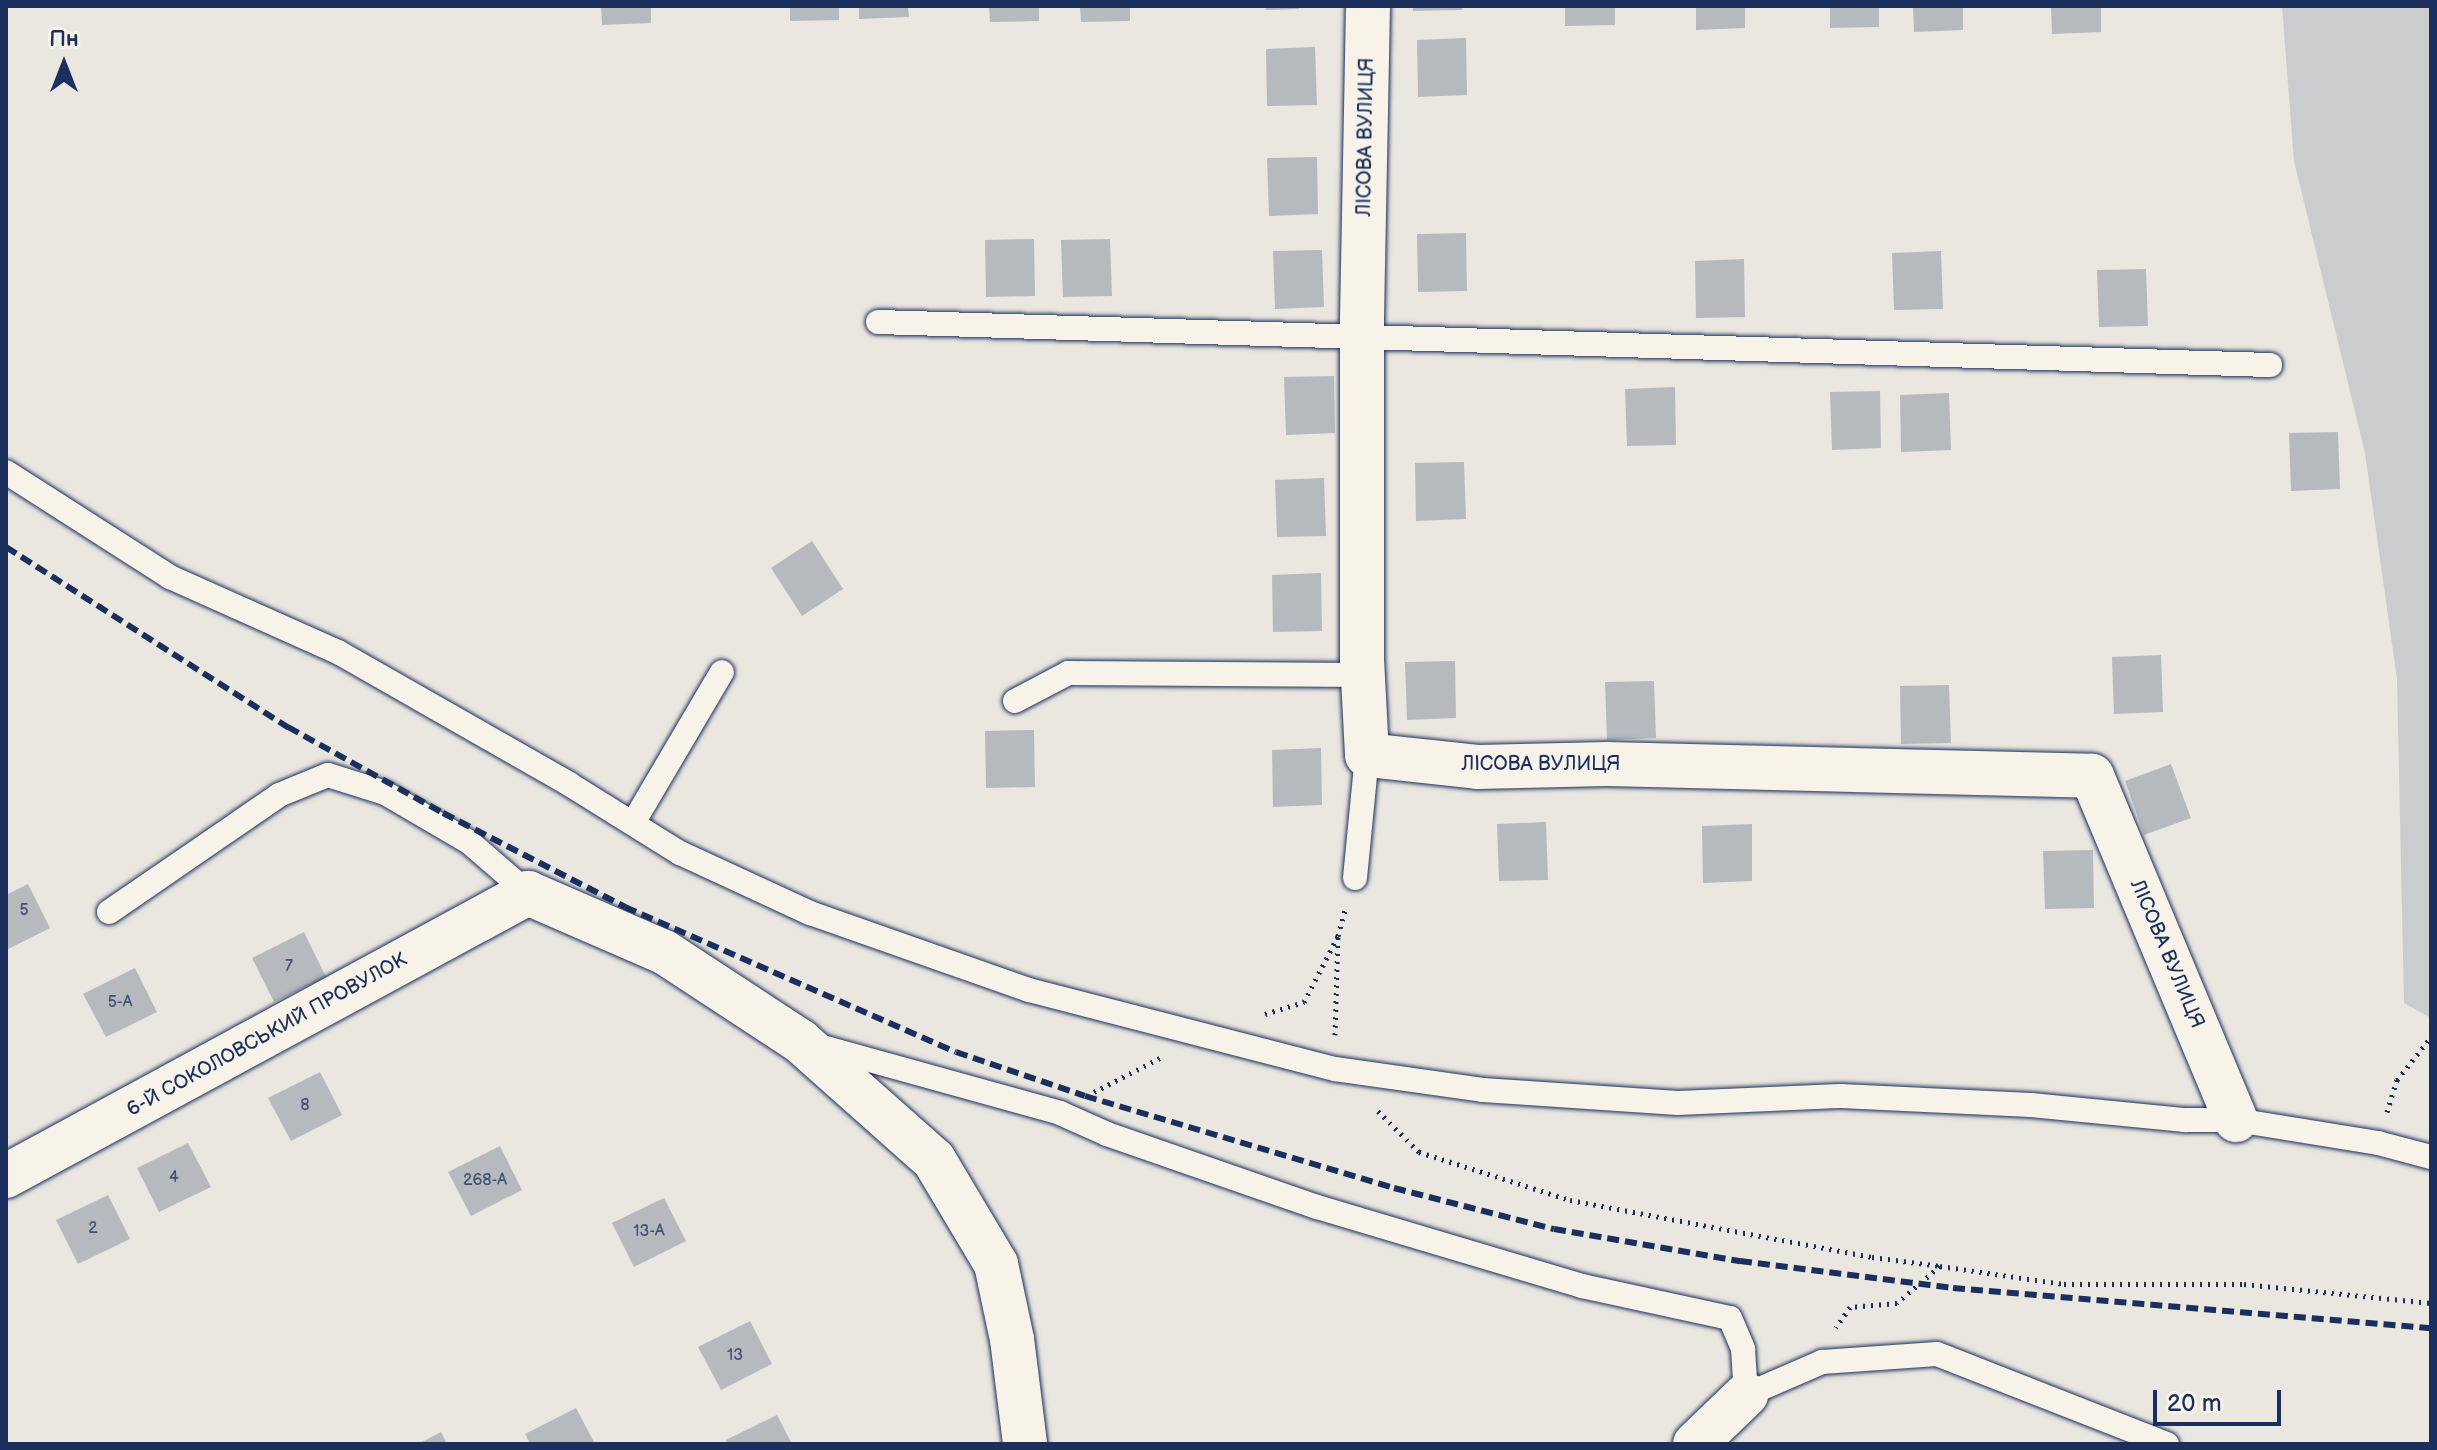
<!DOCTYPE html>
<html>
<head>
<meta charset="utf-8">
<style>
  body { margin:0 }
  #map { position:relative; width:2437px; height:1450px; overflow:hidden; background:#eae7e0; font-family:"Balsamiq Sans",sans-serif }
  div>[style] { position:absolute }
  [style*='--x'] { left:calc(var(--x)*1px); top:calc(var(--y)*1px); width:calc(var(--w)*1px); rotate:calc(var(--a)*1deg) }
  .green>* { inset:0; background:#cbcccd }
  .building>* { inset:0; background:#b6babf }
  .path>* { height:5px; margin-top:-2.5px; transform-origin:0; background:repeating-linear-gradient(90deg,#1b2f5e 0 2px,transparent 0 8px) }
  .roads { filter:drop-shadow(0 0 2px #1b2f5e) drop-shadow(0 0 2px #1b2f5e) }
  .service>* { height:24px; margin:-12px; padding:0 12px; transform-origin:12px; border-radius:12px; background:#f7f3e8 }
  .minor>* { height:44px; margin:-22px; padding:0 22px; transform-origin:22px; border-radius:22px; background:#f7f3e8 }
  .rail>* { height:6px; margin-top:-3px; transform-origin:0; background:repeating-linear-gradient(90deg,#1b2f5e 0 12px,transparent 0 18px) }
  span { translate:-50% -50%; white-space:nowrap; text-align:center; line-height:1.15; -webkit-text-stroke:8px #f7f3e8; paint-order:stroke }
  .number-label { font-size:16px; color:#425276 }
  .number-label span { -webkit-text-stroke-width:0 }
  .street-label { font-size:20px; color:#1b2f5e }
  .frame { position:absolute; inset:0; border:8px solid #1b2f5e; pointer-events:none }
  .north { position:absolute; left:24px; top:24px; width:80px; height:80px; -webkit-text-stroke:6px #f7f3e8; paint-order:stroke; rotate:0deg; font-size:22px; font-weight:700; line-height:32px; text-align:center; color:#1b2f5e }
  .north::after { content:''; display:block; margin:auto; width:28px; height:36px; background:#1b2f5e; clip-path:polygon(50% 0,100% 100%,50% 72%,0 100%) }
  .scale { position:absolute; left:2153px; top:1390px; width:128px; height:36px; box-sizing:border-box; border:4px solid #1b2f5e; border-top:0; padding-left:10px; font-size:24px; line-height:28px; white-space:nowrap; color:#1b2f5e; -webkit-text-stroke:6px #f7f3e8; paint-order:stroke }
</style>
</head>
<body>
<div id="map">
  <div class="green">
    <i style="clip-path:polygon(2282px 6px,2431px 6px,2431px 1018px,2404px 1003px,2397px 679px,2365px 453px,2294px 161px)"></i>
  </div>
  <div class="building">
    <i style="clip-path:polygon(601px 6px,651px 6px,651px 23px,602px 25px)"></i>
    <i style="clip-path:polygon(790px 6px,839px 6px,839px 20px,790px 21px)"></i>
    <i style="clip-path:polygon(859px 6px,908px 6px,909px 17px,859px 19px)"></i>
    <i style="clip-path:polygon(989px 6px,1039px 6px,1039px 21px,990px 22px)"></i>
    <i style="clip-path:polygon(1080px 6px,1130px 6px,1130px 21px,1081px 22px)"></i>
    <i style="clip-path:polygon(1266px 6px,1299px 6px,1299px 9px,1266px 10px)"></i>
    <i style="clip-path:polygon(1413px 6px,1462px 6px,1462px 10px,1413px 11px)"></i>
    <i style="clip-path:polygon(1565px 6px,1615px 6px,1615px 25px,1565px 26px)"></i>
    <i style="clip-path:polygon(1696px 6px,1745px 6px,1745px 28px,1696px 30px)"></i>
    <i style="clip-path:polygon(1830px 6px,1879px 6px,1879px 27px,1830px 28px)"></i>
    <i style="clip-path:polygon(1913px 6px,1963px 6px,1963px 30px,1914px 32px)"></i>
    <i style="clip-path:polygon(2051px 6px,2101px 6px,2101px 32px,2052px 34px)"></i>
    <i style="clip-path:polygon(1466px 38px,1467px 95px,1418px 97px,1417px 40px)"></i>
    <i style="clip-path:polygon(1315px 47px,1317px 105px,1267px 106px,1266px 49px)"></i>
    <i style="clip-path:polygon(1317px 157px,1318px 214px,1269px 216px,1267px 158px)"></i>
    <i style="clip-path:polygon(1466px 233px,1467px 291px,1418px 292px,1417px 234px)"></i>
    <i style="clip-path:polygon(1034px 239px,1035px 296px,986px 297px,985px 240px)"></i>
    <i style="clip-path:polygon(1110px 239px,1112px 296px,1063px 297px,1061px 240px)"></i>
    <i style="clip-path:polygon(1322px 250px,1324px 307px,1275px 309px,1273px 251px)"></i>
    <i style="clip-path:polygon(1941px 251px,1943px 309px,1894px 310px,1892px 253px)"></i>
    <i style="clip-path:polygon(1744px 259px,1745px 317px,1696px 318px,1695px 261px)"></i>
    <i style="clip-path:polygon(2146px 269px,2148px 326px,2099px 327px,2097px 270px)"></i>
    <i style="clip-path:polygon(1334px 376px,1335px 433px,1286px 435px,1284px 377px)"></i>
    <i style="clip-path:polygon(1675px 387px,1676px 445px,1627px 446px,1625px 389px)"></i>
    <i style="clip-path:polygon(1880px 391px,1881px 448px,1832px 450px,1830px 392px)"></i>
    <i style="clip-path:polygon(1949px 393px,1951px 450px,1901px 452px,1900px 395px)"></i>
    <i style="clip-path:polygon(2338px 432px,2340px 489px,2291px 491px,2289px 433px)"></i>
    <i style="clip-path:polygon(1464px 462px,1466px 519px,1416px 521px,1415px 463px)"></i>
    <i style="clip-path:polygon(1324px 478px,1326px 536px,1277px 537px,1275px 480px)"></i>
    <i style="clip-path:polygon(812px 541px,843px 589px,802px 616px,771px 568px)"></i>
    <i style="clip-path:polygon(1321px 573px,1322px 631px,1273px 632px,1272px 575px)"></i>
    <i style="clip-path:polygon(2161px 655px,2163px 712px,2114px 714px,2112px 657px)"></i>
    <i style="clip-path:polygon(1455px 661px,1456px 718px,1407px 720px,1405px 662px)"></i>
    <i style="clip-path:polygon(1654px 681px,1656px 738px,1607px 740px,1605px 682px)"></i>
    <i style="clip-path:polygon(1949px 685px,1951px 743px,1901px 744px,1900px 686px)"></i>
    <i style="clip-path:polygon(1034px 730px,1035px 787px,986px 788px,985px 731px)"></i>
    <i style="clip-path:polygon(1321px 748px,1322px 805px,1273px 807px,1272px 750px)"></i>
    <i style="clip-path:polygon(2171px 764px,2191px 818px,2144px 835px,2125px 781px)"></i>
    <i style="clip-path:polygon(1546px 822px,1548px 880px,1499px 881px,1497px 824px)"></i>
    <i style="clip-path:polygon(1752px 824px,1752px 881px,1703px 883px,1702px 826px)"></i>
    <i style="clip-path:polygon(2093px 850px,2094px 908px,2045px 909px,2043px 851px)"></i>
    <i style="clip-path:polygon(28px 884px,50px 928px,6px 950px,6px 895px)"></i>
    <i style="clip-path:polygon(304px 932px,326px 977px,274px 1002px,252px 958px)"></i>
    <i style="clip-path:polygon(135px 968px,157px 1012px,106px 1037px,83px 994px)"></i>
    <i style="clip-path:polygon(320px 1072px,342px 1115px,291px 1141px,268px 1098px)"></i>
    <i style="clip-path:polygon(188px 1143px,211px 1187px,159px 1212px,137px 1168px)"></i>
    <i style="clip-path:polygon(500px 1146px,522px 1190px,471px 1216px,448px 1172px)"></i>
    <i style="clip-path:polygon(108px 1195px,130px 1239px,78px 1264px,56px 1220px)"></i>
    <i style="clip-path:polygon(664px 1198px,686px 1241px,634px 1267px,612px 1223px)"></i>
    <i style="clip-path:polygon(750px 1321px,772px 1364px,721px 1390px,698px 1347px)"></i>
    <i style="clip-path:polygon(576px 1408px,595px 1444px,530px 1444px,525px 1434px)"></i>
    <i style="clip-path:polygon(777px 1415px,792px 1444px,727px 1444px,726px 1440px)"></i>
    <i style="clip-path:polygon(441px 1432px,447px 1444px,418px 1444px)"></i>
  </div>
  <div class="path">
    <i style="--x:1265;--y:1014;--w:41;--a:-17.1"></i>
    <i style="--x:1304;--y:1002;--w:74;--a:-62.7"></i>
    <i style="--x:1338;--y:936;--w:27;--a:-75"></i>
    <i style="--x:1335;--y:1035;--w:99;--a:-88.3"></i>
    <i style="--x:1094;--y:1092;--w:74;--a:-27.3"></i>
    <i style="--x:1378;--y:1111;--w:58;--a:45"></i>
    <i style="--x:1419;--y:1152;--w:158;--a:17.6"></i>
    <i style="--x:1570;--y:1200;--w:307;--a:10.7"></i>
    <i style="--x:1872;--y:1257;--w:69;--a:7.5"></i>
    <i style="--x:1940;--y:1266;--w:57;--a:139.3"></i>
    <i style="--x:1897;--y:1303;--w:47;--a:175.1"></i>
    <i style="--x:1850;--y:1307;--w:25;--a:124"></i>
    <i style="--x:2387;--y:1112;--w:34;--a:-73"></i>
    <i style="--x:2397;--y:1080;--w:55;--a:-51.7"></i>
    <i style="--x:1940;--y:1266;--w:125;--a:8.3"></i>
    <i style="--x:2064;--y:1284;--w:180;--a:0"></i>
    <i style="--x:2244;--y:1284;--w:188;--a:5.8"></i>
  </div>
  <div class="roads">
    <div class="service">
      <i style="--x:878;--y:322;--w:1393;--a:1.77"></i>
      <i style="--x:6;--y:472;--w:195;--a:32.6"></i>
      <i style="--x:170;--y:577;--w:184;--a:24.1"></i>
      <i style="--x:338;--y:652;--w:266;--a:29.7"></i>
      <i style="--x:569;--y:784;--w:131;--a:31.9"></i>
      <i style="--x:680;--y:853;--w:143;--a:24.8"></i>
      <i style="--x:810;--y:913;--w:232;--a:19.4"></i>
      <i style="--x:1029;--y:990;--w:316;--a:14.5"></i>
      <i style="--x:1335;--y:1069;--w:149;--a:8.1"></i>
      <i style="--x:1483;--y:1090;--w:195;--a:3.8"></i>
      <i style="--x:1678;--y:1103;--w:163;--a:-2.5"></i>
      <i style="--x:1841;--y:1096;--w:190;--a:2.7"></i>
      <i style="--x:2031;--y:1105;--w:155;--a:5.6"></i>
      <i style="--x:2185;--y:1120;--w:51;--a:0"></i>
      <i style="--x:2236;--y:1120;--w:144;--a:9.2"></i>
      <i style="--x:2378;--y:1143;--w:55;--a:14.8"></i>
      <i style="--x:1015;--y:701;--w:60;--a:-27.8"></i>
      <i style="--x:1068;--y:673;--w:295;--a:0.4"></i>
      <i style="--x:633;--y:823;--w:175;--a:-59.5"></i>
      <i style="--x:1355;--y:878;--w:124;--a:-84.4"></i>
      <i style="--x:109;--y:912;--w:206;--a:-34.5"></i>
      <i style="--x:279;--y:795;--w:53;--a:-22.2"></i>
      <i style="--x:328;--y:775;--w:60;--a:17.5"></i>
      <i style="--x:385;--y:793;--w:97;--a:30.3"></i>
      <i style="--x:469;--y:842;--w:78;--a:40.8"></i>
      <i style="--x:819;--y:1046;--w:250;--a:15.5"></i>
      <i style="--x:1060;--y:1113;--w:51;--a:24.1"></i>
      <i style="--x:1107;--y:1134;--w:222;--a:19.2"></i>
      <i style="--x:1317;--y:1207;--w:277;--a:16.6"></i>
      <i style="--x:1582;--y:1286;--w:151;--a:12.2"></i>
      <i style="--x:1730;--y:1318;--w:34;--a:67"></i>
      <i style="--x:1743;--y:1349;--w:46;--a:86.3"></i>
      <i style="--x:1746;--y:1395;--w:83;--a:-23.5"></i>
      <i style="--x:1822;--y:1362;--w:115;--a:-4"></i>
      <i style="--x:1937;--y:1354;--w:247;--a:21.4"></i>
    </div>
    <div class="minor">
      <i style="--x:1368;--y:6;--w:317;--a:91.1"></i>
      <i style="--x:1362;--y:323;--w:336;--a:90"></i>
      <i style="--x:1362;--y:659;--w:96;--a:87"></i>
      <i style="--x:1367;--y:755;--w:111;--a:6.2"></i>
      <i style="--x:1477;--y:767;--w:130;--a:-1.3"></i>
      <i style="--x:1607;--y:764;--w:485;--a:1.4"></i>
      <i style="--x:2092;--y:776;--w:373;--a:67.3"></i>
      <i style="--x:6;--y:1176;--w:594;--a:-28.46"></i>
      <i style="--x:528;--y:893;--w:148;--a:23.5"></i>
      <i style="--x:664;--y:952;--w:163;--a:33.2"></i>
      <i style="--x:800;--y:1041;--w:179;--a:41.6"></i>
      <i style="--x:934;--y:1160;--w:121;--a:59.2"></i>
      <i style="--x:996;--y:1264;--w:77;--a:78"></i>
      <i style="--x:1012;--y:1339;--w:106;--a:82.9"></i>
      <i style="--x:1695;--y:1444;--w:71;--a:-43.9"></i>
    </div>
  </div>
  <div class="rail">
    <i style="--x:6;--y:547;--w:335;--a:32.6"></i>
    <i style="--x:288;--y:727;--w:177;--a:29"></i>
    <i style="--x:443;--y:813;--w:205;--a:27.3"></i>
    <i style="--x:625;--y:907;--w:361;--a:23.7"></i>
    <i style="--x:956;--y:1052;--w:136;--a:18.8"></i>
    <i style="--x:1085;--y:1096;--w:322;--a:16.6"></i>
    <i style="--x:1394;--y:1188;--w:165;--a:14.4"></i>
    <i style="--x:1554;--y:1229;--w:189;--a:9.8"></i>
    <i style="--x:1740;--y:1261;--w:215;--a:7.2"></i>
    <i style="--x:1953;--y:1288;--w:480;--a:4.8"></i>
  </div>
  <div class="number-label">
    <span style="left:24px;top:911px">5</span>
    <span style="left:289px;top:967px">7</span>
    <span style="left:120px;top:1003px">5-А</span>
    <span style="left:305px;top:1106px">8</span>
    <span style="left:174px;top:1178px">4</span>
    <span style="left:485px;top:1181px">268-А</span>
    <span style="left:93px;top:1229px">2</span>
    <span style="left:649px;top:1232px">13-А</span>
    <span style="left:735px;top:1356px">13</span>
  </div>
  <div class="street-label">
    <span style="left:1366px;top:137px;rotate:-89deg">ЛІСОВА ВУЛИЦЯ</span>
    <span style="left:1541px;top:764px">ЛІСОВА ВУЛИЦЯ</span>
    <span style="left:2167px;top:954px;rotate:67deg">ЛІСОВА ВУЛИЦЯ</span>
    <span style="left:267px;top:1035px;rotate:-29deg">6-Й СОКОЛОВСЬКИЙ ПРОВУЛОК</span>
  </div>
  <div class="frame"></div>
  <div class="north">Пн</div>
  <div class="scale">20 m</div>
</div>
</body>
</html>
